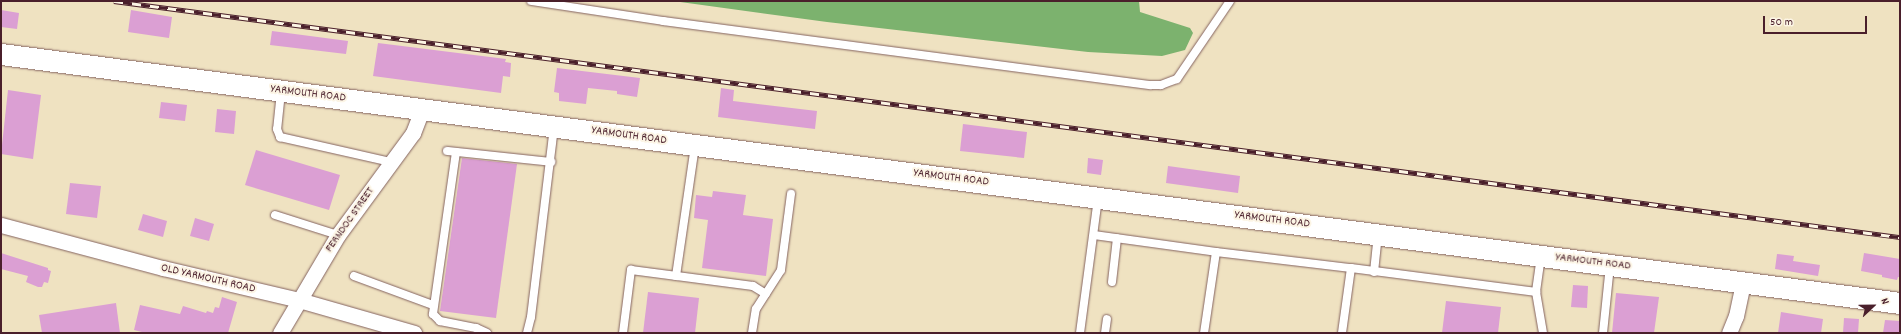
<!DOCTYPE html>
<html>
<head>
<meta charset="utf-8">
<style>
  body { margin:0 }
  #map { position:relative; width:1901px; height:334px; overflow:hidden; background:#efe2c1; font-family:Dekko,sans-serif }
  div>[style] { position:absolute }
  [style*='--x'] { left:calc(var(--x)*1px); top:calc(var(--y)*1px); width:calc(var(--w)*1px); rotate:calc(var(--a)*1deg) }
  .forest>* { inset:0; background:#7cb26e }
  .building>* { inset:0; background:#db9fd3 }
  .roads { filter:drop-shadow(0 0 1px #846360) drop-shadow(0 0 1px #846360) }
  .lane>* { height:8px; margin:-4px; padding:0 4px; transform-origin:4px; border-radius:4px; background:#fff }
  .street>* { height:15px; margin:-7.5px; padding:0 7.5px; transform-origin:7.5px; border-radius:7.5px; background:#fff }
  .secondary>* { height:21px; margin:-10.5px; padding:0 10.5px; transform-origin:10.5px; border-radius:10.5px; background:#fff }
  .rail>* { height:4.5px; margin-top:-2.25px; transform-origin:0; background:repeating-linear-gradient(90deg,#fcf5e5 0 9px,#4a1f2b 0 18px); box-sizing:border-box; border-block:1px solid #4a1f2b }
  span { translate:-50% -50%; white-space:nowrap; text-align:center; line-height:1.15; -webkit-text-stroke:4px #fcf5e5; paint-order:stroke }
  .street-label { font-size:12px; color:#4a1f2b }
  .frame { position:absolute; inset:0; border:2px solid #4a1f2b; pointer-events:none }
  .north { position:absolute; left:1853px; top:286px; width:40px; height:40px; -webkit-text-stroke:3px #fcf5e5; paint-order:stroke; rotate:68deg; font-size:11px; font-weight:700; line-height:16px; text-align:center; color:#4a1f2b }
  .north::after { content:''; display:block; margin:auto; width:14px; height:18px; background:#4a1f2b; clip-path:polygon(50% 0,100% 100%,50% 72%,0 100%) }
  .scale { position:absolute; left:1763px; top:16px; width:104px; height:18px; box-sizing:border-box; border:2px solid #4a1f2b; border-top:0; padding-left:5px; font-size:12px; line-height:14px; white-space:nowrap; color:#4a1f2b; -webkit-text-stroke:3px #fcf5e5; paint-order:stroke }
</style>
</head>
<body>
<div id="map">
  <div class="forest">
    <i style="clip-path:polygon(673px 1px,1139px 1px,1140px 12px,1190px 28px,1193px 33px,1185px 50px,1162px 56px,1088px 52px,827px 22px)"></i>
  </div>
  <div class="building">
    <i style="clip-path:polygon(1px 10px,19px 13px,17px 29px,1px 27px)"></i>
    <i style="clip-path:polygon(131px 10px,172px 17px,169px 38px,128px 32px)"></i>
    <i style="clip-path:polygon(272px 31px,348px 41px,346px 54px,270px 45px)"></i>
    <i style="clip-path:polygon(378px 43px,506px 59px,505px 62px,511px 63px,510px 77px,503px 76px,501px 93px,373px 76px)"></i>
    <i style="clip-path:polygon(557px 68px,640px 78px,637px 97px,617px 94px,617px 91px,588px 88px,586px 104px,559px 101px,559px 93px,554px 92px)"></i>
    <i style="clip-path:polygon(721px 88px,734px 90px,733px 101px,817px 111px,815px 129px,718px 117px)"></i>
    <i style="clip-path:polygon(8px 90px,41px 95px,33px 159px,1px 154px)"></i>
    <i style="clip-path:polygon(161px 102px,187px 105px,185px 121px,159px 118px)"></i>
    <i style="clip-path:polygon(217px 109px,236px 111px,234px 134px,215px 132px)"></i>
    <i style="clip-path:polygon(963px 124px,1027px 132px,1024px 158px,960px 151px)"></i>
    <i style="clip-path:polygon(256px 150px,340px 175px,329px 210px,245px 185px)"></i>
    <i style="clip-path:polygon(462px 158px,517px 164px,496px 318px,440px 311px)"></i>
    <i style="clip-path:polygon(1088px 158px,1103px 160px,1101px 175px,1087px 173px)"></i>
    <i style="clip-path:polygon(1168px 166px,1240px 176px,1238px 193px,1166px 183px)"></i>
    <i style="clip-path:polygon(70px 183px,101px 186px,97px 218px,66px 214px)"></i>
    <i style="clip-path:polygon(713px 191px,746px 195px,743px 215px,773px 219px,766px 276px,702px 268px,708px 220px,694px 218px,696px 195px,712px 197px)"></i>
    <i style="clip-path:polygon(143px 214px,167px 221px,163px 237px,138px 230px)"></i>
    <i style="clip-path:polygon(195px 218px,214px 224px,209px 241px,190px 236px)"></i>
    <i style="clip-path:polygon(1px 253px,48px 268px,48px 270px,51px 271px,48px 283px,44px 282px,42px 287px,38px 287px,26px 282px,28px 276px,1px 269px)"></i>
    <i style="clip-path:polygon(1864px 253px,1900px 259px,1900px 277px,1898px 277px,1897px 280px,1882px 277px,1882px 275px,1861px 271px)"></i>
    <i style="clip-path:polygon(1777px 254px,1794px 256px,1793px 261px,1820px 265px,1818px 276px,1775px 269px)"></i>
    <i style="clip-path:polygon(1573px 285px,1588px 286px,1587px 308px,1571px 307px)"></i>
    <i style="clip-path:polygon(648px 292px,699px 298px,695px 333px,643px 333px)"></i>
    <i style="clip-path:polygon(1616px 293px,1659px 297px,1654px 333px,1612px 333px)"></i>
    <i style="clip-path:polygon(222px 297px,237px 302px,228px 333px,146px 333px,134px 330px,140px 305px,180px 314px,183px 306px,206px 313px,207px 311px,213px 313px,215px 307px,219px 308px)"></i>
    <i style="clip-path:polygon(1446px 301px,1501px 307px,1498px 333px,1442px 333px)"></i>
    <i style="clip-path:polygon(116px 303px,120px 333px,42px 333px,39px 315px)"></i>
    <i style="clip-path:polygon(1781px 312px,1823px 319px,1821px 333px,1778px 333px)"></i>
    <i style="clip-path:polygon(1844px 318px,1859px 319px,1858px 333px,1843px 333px)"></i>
    <i style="clip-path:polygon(1885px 320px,1900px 321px,1900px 333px,1883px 333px)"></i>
  </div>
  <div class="roads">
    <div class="lane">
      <i style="--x:531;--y:1;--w:134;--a:8.6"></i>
      <i style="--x:663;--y:21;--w:492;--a:7.5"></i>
      <i style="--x:1151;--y:85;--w:10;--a:0"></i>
      <i style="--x:1161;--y:85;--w:17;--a:-21"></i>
      <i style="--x:1177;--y:79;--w:94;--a:-55.8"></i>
      <i style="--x:281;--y:92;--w:37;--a:96"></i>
      <i style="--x:277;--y:129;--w:9;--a:69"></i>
      <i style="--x:280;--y:137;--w:114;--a:12.7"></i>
      <i style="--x:447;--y:151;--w:105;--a:6"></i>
      <i style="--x:456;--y:152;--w:164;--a:98.1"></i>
      <i style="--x:433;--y:314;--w:10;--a:45"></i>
      <i style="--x:440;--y:321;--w:37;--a:11"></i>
      <i style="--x:476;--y:328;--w:12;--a:24"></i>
      <i style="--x:275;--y:215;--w:66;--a:17.6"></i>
      <i style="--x:1094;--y:235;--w:123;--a:7.9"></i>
      <i style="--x:1216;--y:252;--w:82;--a:98.4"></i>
      <i style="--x:1216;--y:252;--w:136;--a:6.8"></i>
      <i style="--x:1351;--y:268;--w:66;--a:97.9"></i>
      <i style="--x:1541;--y:256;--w:36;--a:98"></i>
      <i style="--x:1536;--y:292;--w:42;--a:80.3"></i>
      <i style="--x:1351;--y:268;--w:187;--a:7.4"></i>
      <i style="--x:1374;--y:272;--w:37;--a:-84"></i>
      <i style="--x:354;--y:276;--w:84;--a:20.2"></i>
      <i style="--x:676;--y:276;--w:131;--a:-81.7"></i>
      <i style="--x:1112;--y:282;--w:44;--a:-83.5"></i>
      <i style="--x:527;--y:333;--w:16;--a:-76"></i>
      <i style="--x:531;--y:317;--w:191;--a:-83.1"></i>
      <i style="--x:623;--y:333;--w:64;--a:-82.8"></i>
      <i style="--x:631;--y:270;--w:123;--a:7.5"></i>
      <i style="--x:753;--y:286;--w:15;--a:32"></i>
      <i style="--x:752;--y:333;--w:24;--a:-81"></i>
      <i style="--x:756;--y:309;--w:46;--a:-57.3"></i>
      <i style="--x:781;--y:270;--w:77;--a:-82.5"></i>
      <i style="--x:1080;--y:333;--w:136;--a:-82.4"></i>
      <i style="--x:1105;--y:333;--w:14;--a:-82"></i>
      <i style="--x:1603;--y:333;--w:68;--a:-84.1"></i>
    </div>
    <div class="street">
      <i style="--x:1;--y:225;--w:168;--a:14.9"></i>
      <i style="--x:163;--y:268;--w:140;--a:13.2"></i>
      <i style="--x:299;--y:300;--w:120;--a:16"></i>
      <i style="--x:280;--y:333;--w:114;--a:-59.4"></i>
      <i style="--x:338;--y:235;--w:127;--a:-53.7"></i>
      <i style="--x:413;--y:133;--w:26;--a:-69"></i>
      <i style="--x:1729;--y:333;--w:18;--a:-68"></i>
      <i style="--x:1736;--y:316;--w:35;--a:-78"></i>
    </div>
    <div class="secondary">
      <i style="--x:1;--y:54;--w:1915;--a:7.47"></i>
    </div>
  </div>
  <div class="rail">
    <i style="--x:114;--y:1;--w:1802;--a:7.53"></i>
  </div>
  <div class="street-label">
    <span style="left:308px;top:94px;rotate:7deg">YARMOUTH ROAD</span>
    <span style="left:629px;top:136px;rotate:8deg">YARMOUTH ROAD</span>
    <span style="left:951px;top:178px;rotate:7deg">YARMOUTH ROAD</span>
    <span style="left:350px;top:220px;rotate:-55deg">FERNDOC STREET</span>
    <span style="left:1272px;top:220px;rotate:7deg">YARMOUTH ROAD</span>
    <span style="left:1593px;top:262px;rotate:7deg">YARMOUTH ROAD</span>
    <span style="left:208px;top:279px;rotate:13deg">OLD YARMOUTH ROAD</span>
  </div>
  <div class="frame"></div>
  <div class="north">N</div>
  <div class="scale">50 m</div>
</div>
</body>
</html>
